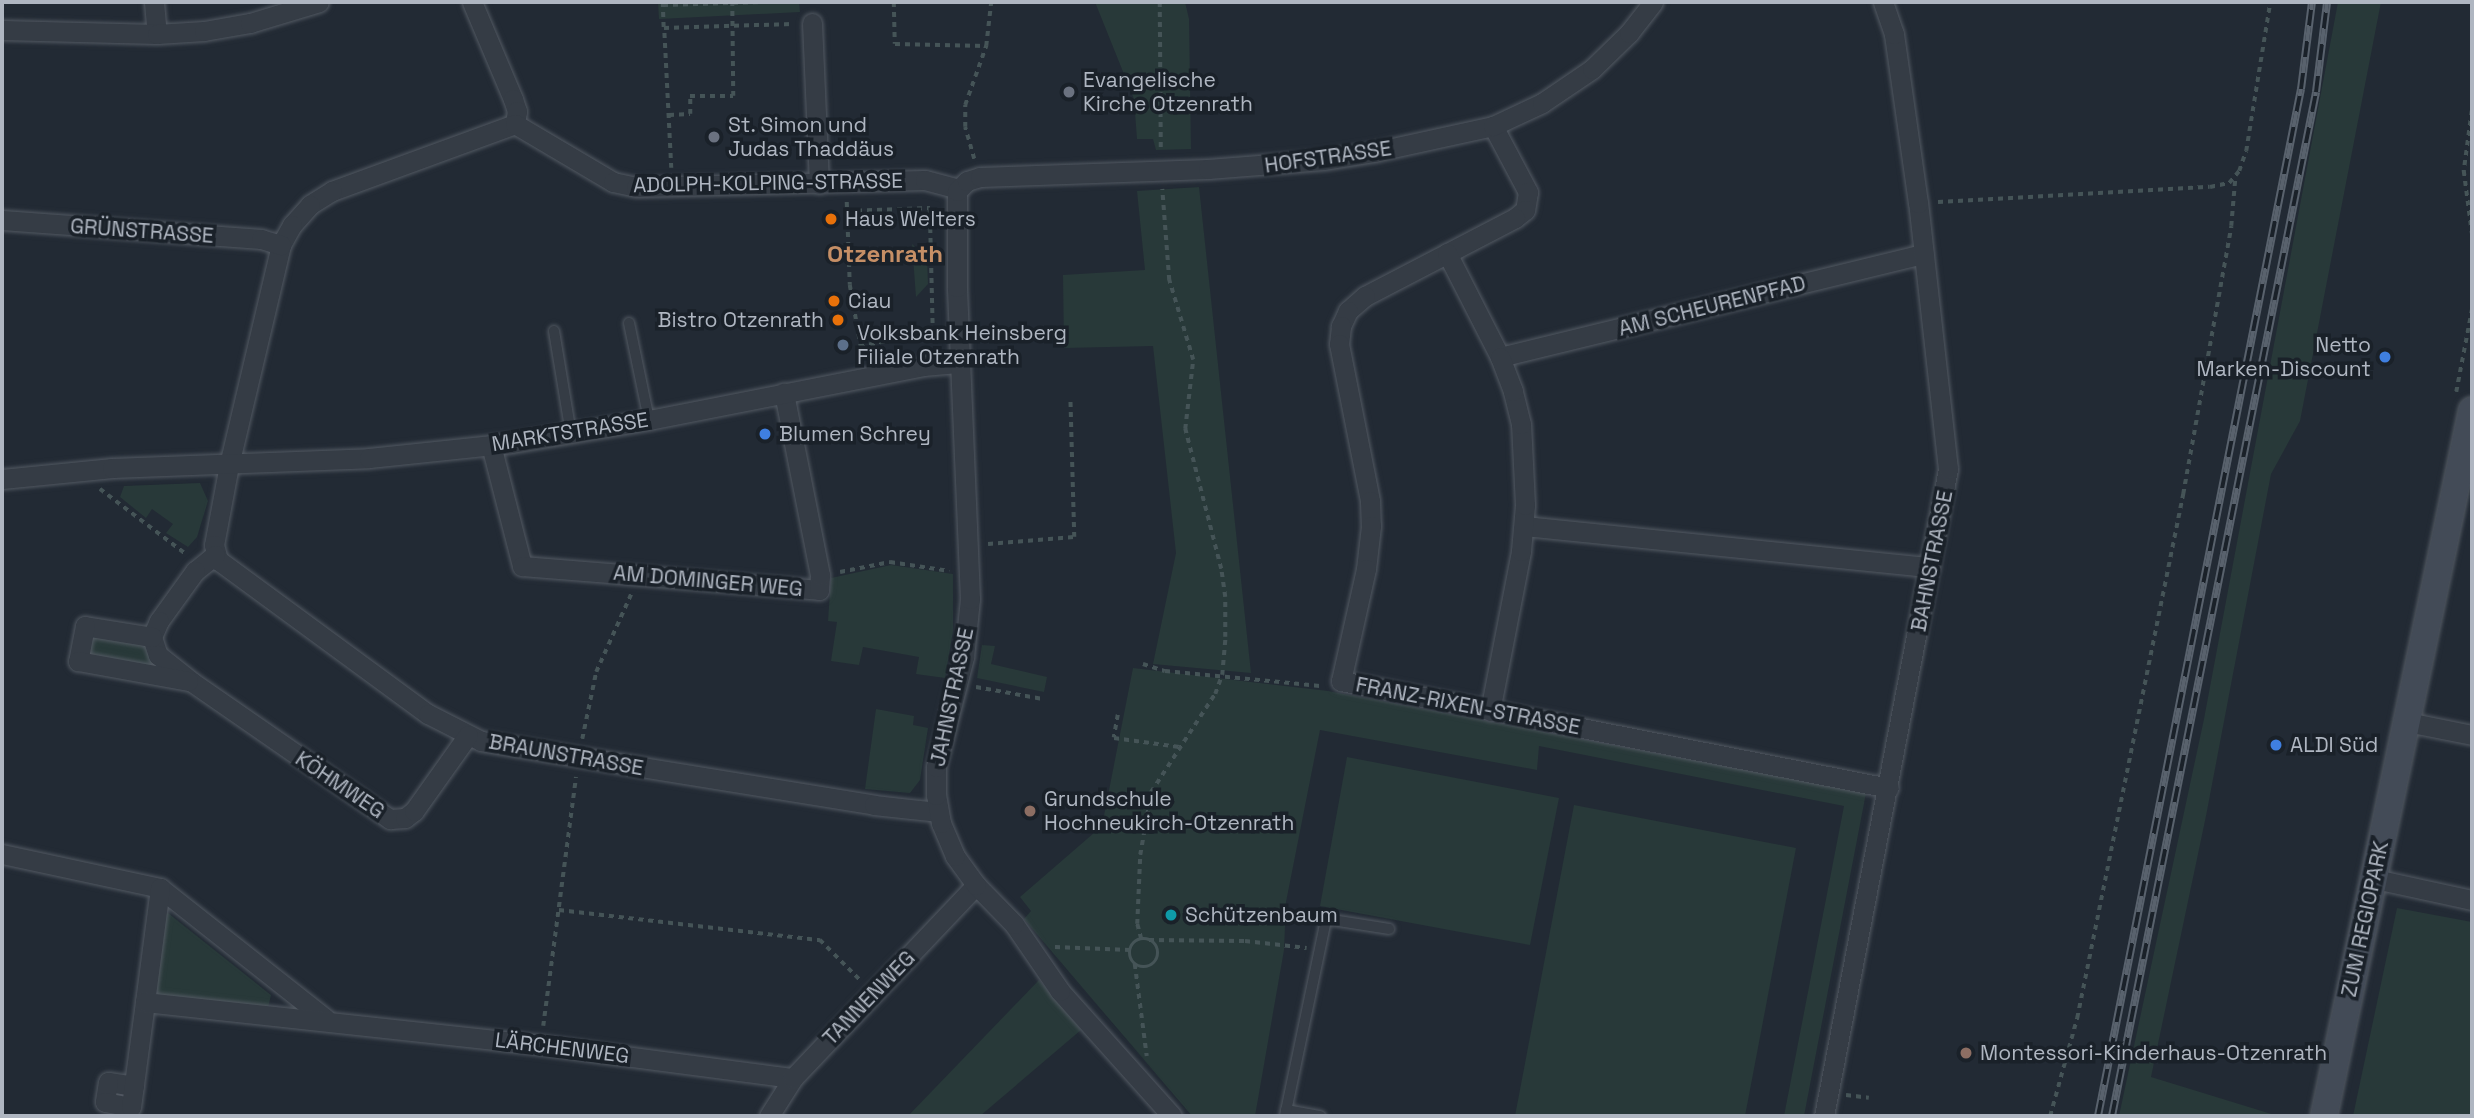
<!DOCTYPE html>
<html>
<head>
<meta charset="utf-8">
<style>
  body { margin:0 }
  #map { position:relative; width:2474px; height:1118px; overflow:hidden; background:#222a34; font-family:"Space Grotesk",sans-serif }
  div>[style] { position:absolute }
  [style*='--x'] { left:calc(var(--x)*1px); top:calc(var(--y)*1px); width:calc(var(--w)*1px); rotate:calc(var(--a)*1deg) }
  .green>* { inset:0; background:#283939 }
  .path>* { height:3.5px; margin-top:-1.75px; transform-origin:0; background:repeating-linear-gradient(90deg,#455457 0 5px,transparent 0 10px) }
  .path>.ring { margin:-1.75px; padding:0; box-sizing:content-box; background:none; border:3.5px solid #455457; border-radius:50% }
  .roads { filter:drop-shadow(0 0 2px #525962) drop-shadow(0 0 2px #525962) }
  .lane>* { height:10px; margin:-5px; padding:0 5px; transform-origin:5px; border-radius:5px; background:#353c45 }
  .street>* { height:19px; margin:-9.5px; padding:0 9.5px; transform-origin:9.5px; border-radius:9.5px; background:#353c45 }
  .secondary>* { height:26px; margin:-13px; padding:0 13px; transform-origin:13px; border-radius:13px; background:#434b57 }
  .rail>* { height:8px; margin-top:-4px; transform-origin:0; background:repeating-linear-gradient(90deg,#1a2129 0 16px,#59626d 0 32px); box-sizing:border-box; border-block:2px solid #59626d }
  .dots>* { width:19px; height:19px; translate:-50% -50%; box-sizing:border-box; border:4px solid #1a2129; border-radius:50% }
  span { translate:-50% -50%; white-space:nowrap; text-align:center; line-height:1.15; -webkit-text-stroke:7px #1a2129; paint-order:stroke }
  .poi-label { font-size:21px; color:#afb6c1 }
  .left { translate:0 -50%; text-align:left }
  .right { translate:-100% -50%; text-align:right }
  .street-label { font-size:21px; color:#afb6c1 }
  .quarter-label { font-size:24px; color:#c68f66; font-weight:700 }
  .frame { position:absolute; inset:0; border:4px solid #afb6c1; pointer-events:none }
</style>
</head>
<body>
<div id="map">
  <div class="green">
    <i style="clip-path:polygon(658px 2px,799px 2px,800px 12px,659px 19px)"></i>
    <i style="clip-path:polygon(1095px 2px,1185px 2px,1189px 19px,1191px 149px,1156px 150px,1153px 139px,1137px 139px,1134px 99px)"></i>
    <i style="clip-path:polygon(2338px 2px,2381px 2px,2300px 421px,2271px 474px,2206px 816px,2151px 1077px,2278px 1116px,2119px 1116px,2204px 719px)"></i>
    <i style="clip-path:polygon(1199px 187px,1251px 673px,1153px 664px,1176px 553px,1153px 346px,1064px 348px,1063px 275px,1145px 270px,1137px 191px)"></i>
    <i style="clip-path:polygon(912px 244px,927px 258px,928px 284px,916px 297px)"></i>
    <i style="clip-path:polygon(200px 483px,208px 501px,197px 537px,188px 547px,166px 533px,173px 524px,152px 509px,146px 518px,120px 497px,124px 486px)"></i>
    <i style="clip-path:polygon(891px 565px,953px 574px,953px 631px,945px 678px,916px 674px,919px 657px,863px 647px,859px 665px,831px 661px,837px 622px,828px 621px,831px 578px)"></i>
    <i style="clip-path:polygon(93px 636px,145px 646px,162px 669px,89px 655px)"></i>
    <i style="clip-path:polygon(982px 645px,995px 646px,991px 664px,1047px 677px,1044px 692px,977px 678px)"></i>
    <i style="clip-path:polygon(1133px 668px,1328px 691px,1866px 793px,1804px 1116px,1784px 1116px,1844px 806px,1539px 746px,1537px 770px,1320px 730px,1286px 902px,1284px 950px,1255px 1116px,1192px 1116px,1024px 919px,1031px 911px,1020px 897px,1102px 826px)"></i>
    <i style="clip-path:polygon(876px 709px,914px 716px,913px 725px,928px 728px,920px 780px,910px 793px,865px 789px)"></i>
    <i style="clip-path:polygon(1347px 757px,1559px 798px,1530px 945px,1320px 906px)"></i>
    <i style="clip-path:polygon(1574px 805px,1796px 848px,1745px 1116px,1515px 1116px)"></i>
    <i style="clip-path:polygon(2397px 908px,2472px 922px,2472px 1116px,2353px 1116px)"></i>
    <i style="clip-path:polygon(168px 913px,271px 995px,268px 1008px,152px 995px,163px 915px)"></i>
    <i style="clip-path:polygon(1039px 980px,1081px 1030px,980px 1116px,908px 1116px)"></i>
  </div>
  <div class="path">
    <i style="--x:663;--y:2;--w:26;--a:88"></i>
    <i style="--x:894;--y:2;--w:42;--a:88.6"></i>
    <i style="--x:895;--y:44;--w:91;--a:1.3"></i>
    <i style="--x:1160;--y:2;--w:148;--a:89.6"></i>
    <i style="--x:663;--y:5;--w:104;--a:-1.7"></i>
    <i style="--x:2472;--y:111;--w:61;--a:97.6"></i>
    <i style="--x:2464;--y:171;--w:63;--a:82.6"></i>
    <i style="--x:669;--y:115;--w:21;--a:-3"></i>
    <i style="--x:690;--y:114;--w:18;--a:-90"></i>
    <i style="--x:690;--y:96;--w:43;--a:0"></i>
    <i style="--x:733;--y:96;--w:94;--a:-90.6"></i>
    <i style="--x:974;--y:159;--w:33;--a:-106"></i>
    <i style="--x:965;--y:127;--w:22;--a:-90"></i>
    <i style="--x:965;--y:105;--w:63;--a:-70.4"></i>
    <i style="--x:986;--y:46;--w:44;--a:-83.5"></i>
    <i style="--x:671;--y:168;--w:140;--a:-92.9"></i>
    <i style="--x:664;--y:28;--w:129;--a:-1.8"></i>
    <i style="--x:847;--y:202;--w:83;--a:87.9"></i>
    <i style="--x:850;--y:285;--w:74;--a:79.9"></i>
    <i style="--x:1938;--y:202;--w:272;--a:-3.2"></i>
    <i style="--x:2210;--y:187;--w:19;--a:-12"></i>
    <i style="--x:2229;--y:183;--w:16;--a:-50"></i>
    <i style="--x:2239;--y:171;--w:21;--a:-71"></i>
    <i style="--x:2246;--y:151;--w:151;--a:-80.8"></i>
    <i style="--x:847;--y:211;--w:83;--a:-2.1"></i>
    <i style="--x:930;--y:208;--w:123;--a:88.6"></i>
    <i style="--x:933;--y:331;--w:74;--a:167.5"></i>
    <i style="--x:2456;--y:392;--w:86;--a:-79.2"></i>
    <i style="--x:100;--y:489;--w:108;--a:37.1"></i>
    <i style="--x:988;--y:544;--w:86;--a:-4.7"></i>
    <i style="--x:1074;--y:537;--w:139;--a:-91.6"></i>
    <i style="--x:840;--y:572;--w:51;--a:-11.3"></i>
    <i style="--x:890;--y:562;--w:60;--a:8.7"></i>
    <i style="--x:1143;--y:664;--w:23;--a:18"></i>
    <i style="--x:1165;--y:671;--w:158;--a:5.5"></i>
    <i style="--x:976;--y:687;--w:68;--a:10.2"></i>
    <i style="--x:1118;--y:715;--w:23;--a:100"></i>
    <i style="--x:1114;--y:738;--w:66;--a:7.9"></i>
    <i style="--x:582;--y:739;--w:68;--a:-78.2"></i>
    <i style="--x:596;--y:672;--w:85;--a:-65.8"></i>
    <i style="--x:559;--y:910;--w:263;--a:6.6"></i>
    <i style="--x:820;--y:940;--w:58;--a:45"></i>
    <i class="ring" style="left:1130px;top:939px;width:24.5px;height:24.5px"></i>
    <i style="--x:1141;--y:939;--w:16;--a:-105"></i>
    <i style="--x:1137;--y:924;--w:69;--a:-87.5"></i>
    <i style="--x:1140;--y:855;--w:64;--a:-80.1"></i>
    <i style="--x:1151;--y:792;--w:117;--a:-56.9"></i>
    <i style="--x:1215;--y:694;--w:20;--a:-70"></i>
    <i style="--x:1222;--y:675;--w:38;--a:-85"></i>
    <i style="--x:1225;--y:637;--w:40;--a:-90"></i>
    <i style="--x:1225;--y:597;--w:28;--a:-98"></i>
    <i style="--x:1221;--y:569;--w:145;--a:-104.4"></i>
    <i style="--x:1185;--y:429;--w:69;--a:-83.4"></i>
    <i style="--x:1193;--y:360;--w:84;--a:-106.7"></i>
    <i style="--x:1169;--y:280;--w:91;--a:-94.4"></i>
    <i style="--x:1149;--y:940;--w:96;--a:0.6"></i>
    <i style="--x:1245;--y:941;--w:62;--a:6.4"></i>
    <i style="--x:1055;--y:947;--w:75;--a:2.3"></i>
    <i style="--x:1135;--y:964;--w:93;--a:82.6"></i>
    <i style="--x:543;--y:1026;--w:251;--a:-82.5"></i>
    <i style="--x:1846;--y:1095;--w:23;--a:7"></i>
    <i style="--x:2050;--y:1116;--w:102;--a:-74.6"></i>
    <i style="--x:2077;--y:1018;--w:535;--a:-78.56"></i>
    <i style="--x:2183;--y:494;--w:272;--a:-79.8"></i>
    <i style="--x:2231;--y:226;--w:47;--a:-85.1"></i>
  </div>
  <div class="roads">
    <div class="lane">
      <i style="--x:629;--y:323;--w:99;--a:78.3"></i>
      <i style="--x:554;--y:331;--w:104;--a:80.6"></i>
      <i style="--x:1286;--y:1110;--w:35;--a:10"></i>
      <i style="--x:1285;--y:1116;--w:201;--a:-78.2"></i>
      <i style="--x:1326;--y:919;--w:64;--a:9"></i>
    </div>
    <div class="street">
      <i style="--x:154;--y:2;--w:32;--a:85"></i>
      <i style="--x:472;--y:2;--w:105;--a:67.1"></i>
      <i style="--x:513;--y:99;--w:13;--a:72"></i>
      <i style="--x:517;--y:111;--w:13;--a:99"></i>
      <i style="--x:812;--y:23;--w:161;--a:87.5"></i>
      <i style="--x:2;--y:30;--w:155;--a:1.5"></i>
      <i style="--x:157;--y:34;--w:47;--a:-3.7"></i>
      <i style="--x:204;--y:31;--w:47;--a:-9.9"></i>
      <i style="--x:250;--y:23;--w:72;--a:-16.9"></i>
      <i style="--x:515;--y:124;--w:195;--a:159.9"></i>
      <i style="--x:332;--y:191;--w:26;--a:148"></i>
      <i style="--x:310;--y:205;--w:27;--a:132"></i>
      <i style="--x:292;--y:225;--w:23;--a:119"></i>
      <i style="--x:281;--y:245;--w:226;--a:103.3"></i>
      <i style="--x:229;--y:465;--w:81;--a:100.6"></i>
      <i style="--x:214;--y:545;--w:16;--a:75"></i>
      <i style="--x:218;--y:560;--w:260;--a:36.3"></i>
      <i style="--x:428;--y:714;--w:59;--a:27"></i>
      <i style="--x:481;--y:741;--w:398;--a:9.2"></i>
      <i style="--x:874;--y:805;--w:64;--a:6.2"></i>
      <i style="--x:515;--y:124;--w:114;--a:30.6"></i>
      <i style="--x:613;--y:182;--w:24;--a:12"></i>
      <i style="--x:636;--y:187;--w:289;--a:-1.4"></i>
      <i style="--x:925;--y:180;--w:34;--a:15"></i>
      <i style="--x:1493;--y:126;--w:75;--a:62.1"></i>
      <i style="--x:1528;--y:192;--w:18;--a:99"></i>
      <i style="--x:1525;--y:210;--w:13;--a:141"></i>
      <i style="--x:1515;--y:218;--w:169;--a:152.5"></i>
      <i style="--x:1365;--y:296;--w:23;--a:139"></i>
      <i style="--x:1348;--y:311;--w:17;--a:115"></i>
      <i style="--x:1341;--y:326;--w:18;--a:96"></i>
      <i style="--x:1339;--y:344;--w:160;--a:78.8"></i>
      <i style="--x:1370;--y:501;--w:25;--a:88"></i>
      <i style="--x:1371;--y:526;--w:43;--a:96.6"></i>
      <i style="--x:1366;--y:569;--w:115;--a:102.6"></i>
      <i style="--x:1341;--y:681;--w:558;--a:11.05"></i>
      <i style="--x:2;--y:220;--w:260;--a:4.2"></i>
      <i style="--x:261;--y:239;--w:21;--a:17"></i>
      <i style="--x:1447;--y:253;--w:117;--a:63"></i>
      <i style="--x:1500;--y:357;--w:436;--a:-13.7"></i>
      <i style="--x:491;--y:445;--w:125;--a:75.6"></i>
      <i style="--x:522;--y:566;--w:298;--a:4.6"></i>
      <i style="--x:819;--y:590;--w:15;--a:-86"></i>
      <i style="--x:820;--y:575;--w:186;--a:-101.2"></i>
      <i style="--x:2;--y:479;--w:111;--a:-5.7"></i>
      <i style="--x:112;--y:468;--w:257;--a:-2.2"></i>
      <i style="--x:369;--y:458;--w:143;--a:-6"></i>
      <i style="--x:511;--y:443;--w:140;--a:-9.5"></i>
      <i style="--x:649;--y:420;--w:279;--a:-11.1"></i>
      <i style="--x:923;--y:366;--w:37;--a:-5"></i>
      <i style="--x:1524;--y:526;--w:408;--a:5.8"></i>
      <i style="--x:215;--y:555;--w:26;--a:141"></i>
      <i style="--x:195;--y:571;--w:62;--a:125.8"></i>
      <i style="--x:159;--y:621;--w:17;--a:114"></i>
      <i style="--x:152;--y:637;--w:19;--a:72"></i>
      <i style="--x:158;--y:655;--w:43;--a:38.5"></i>
      <i style="--x:192;--y:682;--w:241;--a:34.7"></i>
      <i style="--x:390;--y:819;--w:15;--a:-4"></i>
      <i style="--x:405;--y:818;--w:11;--a:-38"></i>
      <i style="--x:414;--y:811;--w:93;--a:-54.6"></i>
      <i style="--x:152;--y:637;--w:68;--a:-170.7"></i>
      <i style="--x:85;--y:626;--w:36;--a:101"></i>
      <i style="--x:78;--y:661;--w:112;--a:10.3"></i>
      <i style="--x:1490;--y:711;--w:163;--a:-79"></i>
      <i style="--x:1521;--y:551;--w:46;--a:-85"></i>
      <i style="--x:1525;--y:505;--w:81;--a:-92.8"></i>
      <i style="--x:1521;--y:424;--w:34;--a:-104"></i>
      <i style="--x:1513;--y:391;--w:36;--a:-111"></i>
      <i style="--x:2407;--y:722;--w:66;--a:11.3"></i>
      <i style="--x:2;--y:854;--w:162;--a:12.1"></i>
      <i style="--x:160;--y:888;--w:211;--a:38.3"></i>
      <i style="--x:2375;--y:879;--w:99;--a:12.2"></i>
      <i style="--x:145;--y:1002;--w:115;--a:-82.5"></i>
      <i style="--x:134;--y:1086;--w:26;--a:-171"></i>
      <i style="--x:108;--y:1082;--w:20;--a:99"></i>
      <i style="--x:105;--y:1102;--w:26;--a:11"></i>
      <i style="--x:131;--y:1107;--w:106;--a:-82.4"></i>
      <i style="--x:145;--y:1002;--w:398;--a:6.2"></i>
      <i style="--x:541;--y:1045;--w:254;--a:7.5"></i>
      <i style="--x:769;--y:1116;--w:45;--a:-57.7"></i>
      <i style="--x:793;--y:1078;--w:266;--a:-46.5"></i>
      <i style="--x:1172;--y:1116;--w:168;--a:-131.9"></i>
      <i style="--x:1060;--y:991;--w:81;--a:-124.5"></i>
      <i style="--x:1014;--y:924;--w:54;--a:-134.3"></i>
      <i style="--x:976;--y:885;--w:36;--a:-126"></i>
      <i style="--x:955;--y:856;--w:36;--a:-113"></i>
      <i style="--x:941;--y:823;--w:28;--a:-100"></i>
      <i style="--x:936;--y:795;--w:28;--a:-90"></i>
      <i style="--x:936;--y:767;--w:114;--a:-75.7"></i>
      <i style="--x:964;--y:657;--w:58;--a:-84.1"></i>
      <i style="--x:970;--y:599;--w:312;--a:-92.4"></i>
      <i style="--x:957;--y:287;--w:96;--a:-90"></i>
      <i style="--x:957;--y:191;--w:14;--a:-45"></i>
      <i style="--x:967;--y:181;--w:14;--a:-17"></i>
      <i style="--x:980;--y:177;--w:228;--a:-2"></i>
      <i style="--x:1208;--y:169;--w:115;--a:-4.5"></i>
      <i style="--x:1323;--y:160;--w:52;--a:-8.9"></i>
      <i style="--x:1374;--y:152;--w:122;--a:-12.3"></i>
      <i style="--x:1493;--y:126;--w:54;--a:-25.1"></i>
      <i style="--x:1542;--y:103;--w:60;--a:-34.2"></i>
      <i style="--x:1592;--y:69;--w:52;--a:-44.2"></i>
      <i style="--x:1629;--y:33;--w:39;--a:-52"></i>
      <i style="--x:1824;--y:1116;--w:659;--a:-79.15"></i>
      <i style="--x:1948;--y:469;--w:268;--a:-96.4"></i>
      <i style="--x:1918;--y:203;--w:171;--a:-98.1"></i>
      <i style="--x:1894;--y:34;--w:34;--a:-109"></i>
    </div>
    <div class="secondary">
      <i style="--x:2324;--y:1116;--w:721;--a:-78.16"></i>
    </div>
  </div>
  <div class="rail">
    <i style="--x:2098;--y:1116;--w:1047;--a:-78.82"></i>
    <i style="--x:2301;--y:89;--w:88;--a:-82.8"></i>
    <i style="--x:2112;--y:1116;--w:1044;--a:-78.73"></i>
    <i style="--x:2316;--y:92;--w:91;--a:-83"></i>
  </div>
  <div class="dots">
    <i style="left:1069px;top:92px;background:#6b7280"></i>
    <i style="left:714px;top:137px;background:#6b7280"></i>
    <i style="left:831px;top:219px;background:#e8710a"></i>
    <i style="left:834px;top:301px;background:#e8710a"></i>
    <i style="left:838px;top:320px;background:#e8710a"></i>
    <i style="left:843px;top:345px;background:#5c6f8a"></i>
    <i style="left:2385px;top:357px;background:#3f7fe0"></i>
    <i style="left:765px;top:434px;background:#3f7fe0"></i>
    <i style="left:2276px;top:745px;background:#3f7fe0"></i>
    <i style="left:1030px;top:811px;background:#8d6e63"></i>
    <i style="left:1171px;top:915px;background:#0f9aa8"></i>
    <i style="left:1966px;top:1053px;background:#8d6e63"></i>
  </div>
  <div class="poi-label">
    <span class="left" style="left:1083px;top:92px">Evangelische<br>Kirche Otzenrath</span>
    <span class="left" style="left:728px;top:137px">St. Simon und<br>Judas Thaddäus</span>
    <span class="left" style="left:845px;top:219px">Haus Welters</span>
    <span class="left" style="left:848px;top:301px">Ciau</span>
    <span class="right" style="left:824px;top:320px">Bistro Otzenrath</span>
    <span class="left" style="left:857px;top:345px">Volksbank Heinsberg<br>Filiale Otzenrath</span>
    <span class="right" style="left:2371px;top:357px">Netto<br>Marken-Discount</span>
    <span class="left" style="left:779px;top:434px">Blumen Schrey</span>
    <span class="left" style="left:2290px;top:745px">ALDI Süd</span>
    <span class="left" style="left:1044px;top:811px">Grundschule<br>Hochneukirch-Otzenrath</span>
    <span class="left" style="left:1185px;top:915px">Schützenbaum</span>
    <span class="left" style="left:1980px;top:1053px">Montessori-Kinderhaus-Otzenrath</span>
  </div>
  <div class="street-label">
    <span style="left:1328px;top:157px;rotate:-8deg">HOFSTRASSE</span>
    <span style="left:768px;top:183px;rotate:-1deg">ADOLPH-KOLPING-STRASSE</span>
    <span style="left:142px;top:231px;rotate:4deg">GRÜNSTRASSE</span>
    <span style="left:1712px;top:306px;rotate:-14deg">AM SCHEURENPFAD</span>
    <span style="left:570px;top:432px;rotate:-9deg">MARKTSTRASSE</span>
    <span style="left:1932px;top:561px;rotate:-79deg">BAHNSTRASSE</span>
    <span style="left:708px;top:581px;rotate:5deg">AM DOMINGER WEG</span>
    <span style="left:952px;top:697px;rotate:-78deg">JAHNSTRASSE</span>
    <span style="left:1468px;top:706px;rotate:11deg">FRANZ-RIXEN-STRASSE</span>
    <span style="left:566px;top:755px;rotate:10deg">BRAUNSTRASSE</span>
    <span style="left:340px;top:785px;rotate:34deg">KÖHMWEG</span>
    <span style="left:2365px;top:919px;rotate:-78deg">ZUM REGIOPARK</span>
    <span style="left:869px;top:998px;rotate:-46deg">TANNENWEG</span>
    <span style="left:562px;top:1048px;rotate:7deg">LÄRCHENWEG</span>
  </div>
  <div class="quarter-label">
    <span style="left:885px;top:254px">Otzenrath</span>
  </div>
  <div class="frame"></div>
</div>
</body>
</html>
